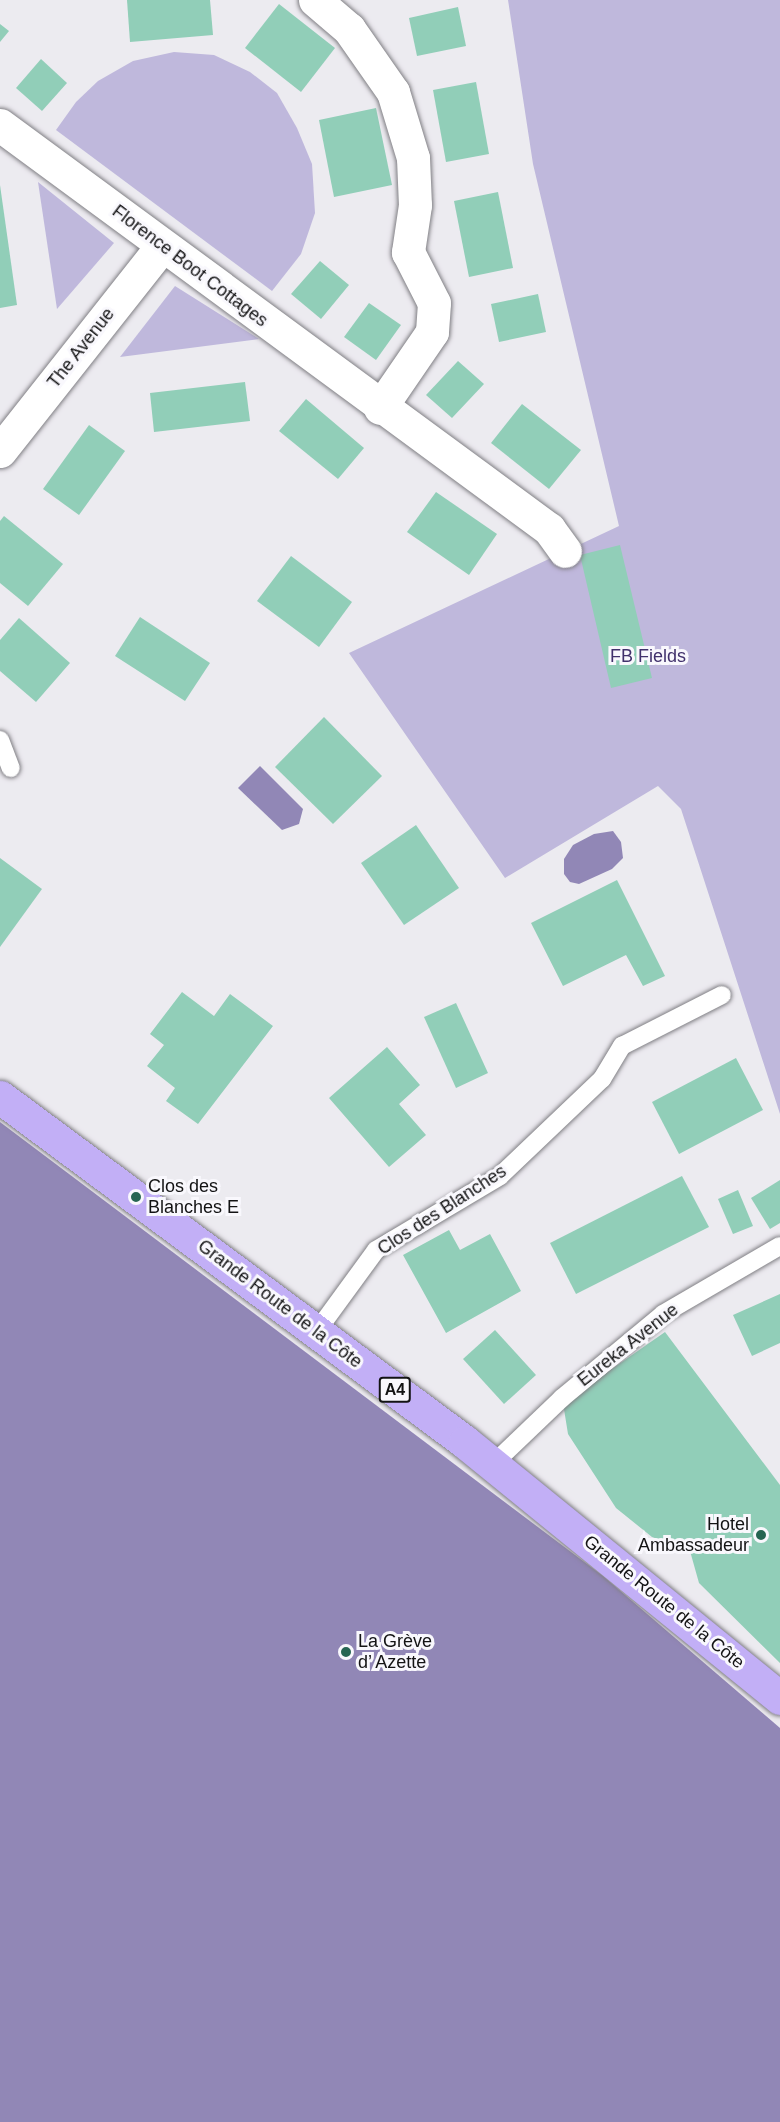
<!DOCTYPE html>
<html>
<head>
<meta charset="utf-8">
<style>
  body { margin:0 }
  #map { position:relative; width:780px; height:2122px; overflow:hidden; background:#ecebf0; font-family:Arial,sans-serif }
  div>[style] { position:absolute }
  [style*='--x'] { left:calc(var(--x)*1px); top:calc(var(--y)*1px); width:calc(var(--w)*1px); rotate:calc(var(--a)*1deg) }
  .green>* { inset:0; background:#bfb8dc }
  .water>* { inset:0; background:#9187b6 }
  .building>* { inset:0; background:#91ceb8 }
  .roads { filter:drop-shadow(0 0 2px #807f84) drop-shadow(0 0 2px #807f84) }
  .service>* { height:18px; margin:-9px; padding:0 9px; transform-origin:9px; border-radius:9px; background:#fff }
  .minor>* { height:33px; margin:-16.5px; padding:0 16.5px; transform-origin:16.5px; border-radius:16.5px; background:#fff }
  .primary>* { height:33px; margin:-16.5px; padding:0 16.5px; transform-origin:16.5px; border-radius:16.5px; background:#c2aff6 }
  .dots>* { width:16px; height:16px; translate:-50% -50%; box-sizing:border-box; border:3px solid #f9f8fd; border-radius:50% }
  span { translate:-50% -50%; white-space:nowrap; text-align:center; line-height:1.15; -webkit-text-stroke:6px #f9f8fd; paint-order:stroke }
  .shield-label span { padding:2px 4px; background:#f9f8fd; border:2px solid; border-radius:4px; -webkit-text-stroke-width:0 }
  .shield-label { font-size:16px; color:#131314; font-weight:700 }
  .street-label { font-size:18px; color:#131314 }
  .park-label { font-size:18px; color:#41316c }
  .poi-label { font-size:18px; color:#131314 }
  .left { translate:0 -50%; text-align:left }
  .right { translate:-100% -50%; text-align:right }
</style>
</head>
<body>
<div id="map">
  <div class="green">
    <i style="clip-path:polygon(508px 0,780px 0,780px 1114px,681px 809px,658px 786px,505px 878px,349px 653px,619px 526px,533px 164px)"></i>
    <i style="clip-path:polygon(174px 52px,214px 55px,250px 72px,277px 93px,297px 128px,312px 164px,315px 213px,301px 254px,272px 291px,56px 130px,76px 102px,98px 81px,133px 61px)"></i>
    <i style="clip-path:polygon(38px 182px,114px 243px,57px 309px)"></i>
    <i style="clip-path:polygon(175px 286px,259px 339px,120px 357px)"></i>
  </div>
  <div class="water">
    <i style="clip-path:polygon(260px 766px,303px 809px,299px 824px,282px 830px,238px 788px)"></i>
    <i style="clip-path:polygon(613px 831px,621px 842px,623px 858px,612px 869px,579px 884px,570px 882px,564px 874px,564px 859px,573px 845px,594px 834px)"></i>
    <i style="clip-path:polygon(0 1122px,603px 1576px,780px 1728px,780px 2122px,0 2122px)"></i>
  </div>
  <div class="building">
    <i style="clip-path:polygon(127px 0,210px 0,213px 35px,130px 42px)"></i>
    <i style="clip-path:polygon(279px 4px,335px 48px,301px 92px,245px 48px)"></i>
    <i style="clip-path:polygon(458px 7px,466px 46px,417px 56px,409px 18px)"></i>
    <i style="clip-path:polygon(0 24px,9px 31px,0 42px)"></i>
    <i style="clip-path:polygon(41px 59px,67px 83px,42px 111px,16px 88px)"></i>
    <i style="clip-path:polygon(476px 82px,489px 154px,446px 162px,433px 90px)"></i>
    <i style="clip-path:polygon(376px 108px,392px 185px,334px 197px,319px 120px)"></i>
    <i style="clip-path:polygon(0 185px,17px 305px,0 308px)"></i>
    <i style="clip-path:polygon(498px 192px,513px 268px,469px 277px,454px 201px)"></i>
    <i style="clip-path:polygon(320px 261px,349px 285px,321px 319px,291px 294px)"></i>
    <i style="clip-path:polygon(538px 294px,546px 332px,499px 342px,491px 304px)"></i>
    <i style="clip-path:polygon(369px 303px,401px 325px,376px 360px,344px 337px)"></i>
    <i style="clip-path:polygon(458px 361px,484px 384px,452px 418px,426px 395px)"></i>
    <i style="clip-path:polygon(245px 382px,250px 421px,154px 432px,150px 393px)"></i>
    <i style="clip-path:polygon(306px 399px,364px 448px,338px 479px,279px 431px)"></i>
    <i style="clip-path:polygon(522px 404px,581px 450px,549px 489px,491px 443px)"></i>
    <i style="clip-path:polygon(89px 425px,125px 451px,79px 515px,43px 489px)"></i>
    <i style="clip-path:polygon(436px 492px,497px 534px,469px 575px,407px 532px)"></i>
    <i style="clip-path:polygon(4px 516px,63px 564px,28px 606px,0 583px,0 521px)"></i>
    <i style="clip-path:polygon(620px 545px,652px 678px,611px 688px,580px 555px)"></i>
    <i style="clip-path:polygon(291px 556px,352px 602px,319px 647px,257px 601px)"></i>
    <i style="clip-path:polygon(140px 617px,210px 663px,185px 701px,115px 656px)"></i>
    <i style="clip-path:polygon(19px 618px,70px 663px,36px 702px,0 671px,0 640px)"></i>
    <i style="clip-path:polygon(324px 717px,382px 776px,333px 824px,275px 767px)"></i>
    <i style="clip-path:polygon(416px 825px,459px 888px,404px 925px,361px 863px)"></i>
    <i style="clip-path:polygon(0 858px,42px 889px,0 947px)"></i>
    <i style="clip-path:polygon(617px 880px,665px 976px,643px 986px,626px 955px,563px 986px,531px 923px)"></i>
    <i style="clip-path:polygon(182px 992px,214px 1016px,230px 994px,273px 1026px,198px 1124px,166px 1101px,175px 1088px,147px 1066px,164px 1045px,150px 1034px)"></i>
    <i style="clip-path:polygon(456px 1003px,488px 1073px,456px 1088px,424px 1017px)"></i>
    <i style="clip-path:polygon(387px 1047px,420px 1085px,399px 1104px,426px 1135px,389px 1167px,329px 1098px)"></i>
    <i style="clip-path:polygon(736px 1058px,763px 1110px,679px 1154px,652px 1102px)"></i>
    <i style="clip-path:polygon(682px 1176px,709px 1227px,576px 1294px,550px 1243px)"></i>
    <i style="clip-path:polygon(780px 1180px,780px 1223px,770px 1229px,751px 1198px)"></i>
    <i style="clip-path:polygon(738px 1190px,753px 1226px,733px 1234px,718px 1199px)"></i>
    <i style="clip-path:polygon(449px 1230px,460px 1250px,490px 1234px,521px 1291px,446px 1333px,403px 1255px)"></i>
    <i style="clip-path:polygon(780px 1294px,780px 1343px,752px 1356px,733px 1315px)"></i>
    <i style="clip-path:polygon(495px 1330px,536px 1375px,504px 1404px,463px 1359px)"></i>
    <i style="clip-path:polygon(665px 1332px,780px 1485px,780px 1663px,699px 1583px,690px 1551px,652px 1537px,616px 1508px,568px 1434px,563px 1403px)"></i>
  </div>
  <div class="roads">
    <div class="service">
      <i style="--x:0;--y:740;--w:30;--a:69"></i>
      <i style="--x:317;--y:1331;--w:100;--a:-53.9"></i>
      <i style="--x:376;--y:1250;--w:144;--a:-30.8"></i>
      <i style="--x:500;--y:1176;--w:141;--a:-43.6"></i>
      <i style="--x:602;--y:1079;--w:39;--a:-59"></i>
      <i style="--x:622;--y:1046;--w:112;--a:-27"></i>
      <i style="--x:492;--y:1465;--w:97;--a:-43.7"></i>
      <i style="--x:562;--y:1398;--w:131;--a:-39.7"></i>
      <i style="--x:663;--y:1314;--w:135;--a:-30.2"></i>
    </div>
    <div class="minor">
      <i style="--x:315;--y:0;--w:45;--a:40.5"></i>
      <i style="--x:349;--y:29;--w:77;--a:55.1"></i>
      <i style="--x:393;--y:92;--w:69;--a:73.1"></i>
      <i style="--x:413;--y:158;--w:47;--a:87.6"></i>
      <i style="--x:415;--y:205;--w:48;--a:98.5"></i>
      <i style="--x:408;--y:252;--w:57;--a:63"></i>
      <i style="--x:434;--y:303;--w:29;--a:94"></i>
      <i style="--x:432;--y:332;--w:92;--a:124.4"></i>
      <i style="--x:0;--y:125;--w:682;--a:36.35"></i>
      <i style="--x:549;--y:529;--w:27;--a:54"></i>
      <i style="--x:0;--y:451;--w:261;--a:-51.7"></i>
    </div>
    <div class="primary">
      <i style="--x:0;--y:1097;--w:579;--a:36.57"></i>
      <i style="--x:465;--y:1442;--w:406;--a:39.1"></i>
    </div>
  </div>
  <div class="dots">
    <i style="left:136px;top:1197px;background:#266552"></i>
    <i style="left:761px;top:1535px;background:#266552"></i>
    <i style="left:346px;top:1652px;background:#266552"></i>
  </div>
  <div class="shield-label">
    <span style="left:395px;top:1390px">A4</span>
  </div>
  <div class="street-label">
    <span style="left:190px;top:266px;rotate:37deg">Florence Boot Cottages</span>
    <span style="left:81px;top:348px;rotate:-52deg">The Avenue</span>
    <span style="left:442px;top:1210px;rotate:-33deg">Clos des Blanches</span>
    <span style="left:280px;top:1304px;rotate:37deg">Grande Route de la Côte</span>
    <span style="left:628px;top:1345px;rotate:-38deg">Eureka Avenue</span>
    <span style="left:664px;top:1602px;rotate:39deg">Grande Route de la Côte</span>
  </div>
  <div class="park-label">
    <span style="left:648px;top:656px">FB Fields</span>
  </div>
  <div class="poi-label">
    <span class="left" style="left:148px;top:1197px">Clos des<br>Blanches E</span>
    <span class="right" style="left:749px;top:1535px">Hotel<br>Ambassadeur</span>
    <span class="left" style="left:358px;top:1652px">La Grève<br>d’ Azette</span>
  </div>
</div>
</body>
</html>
